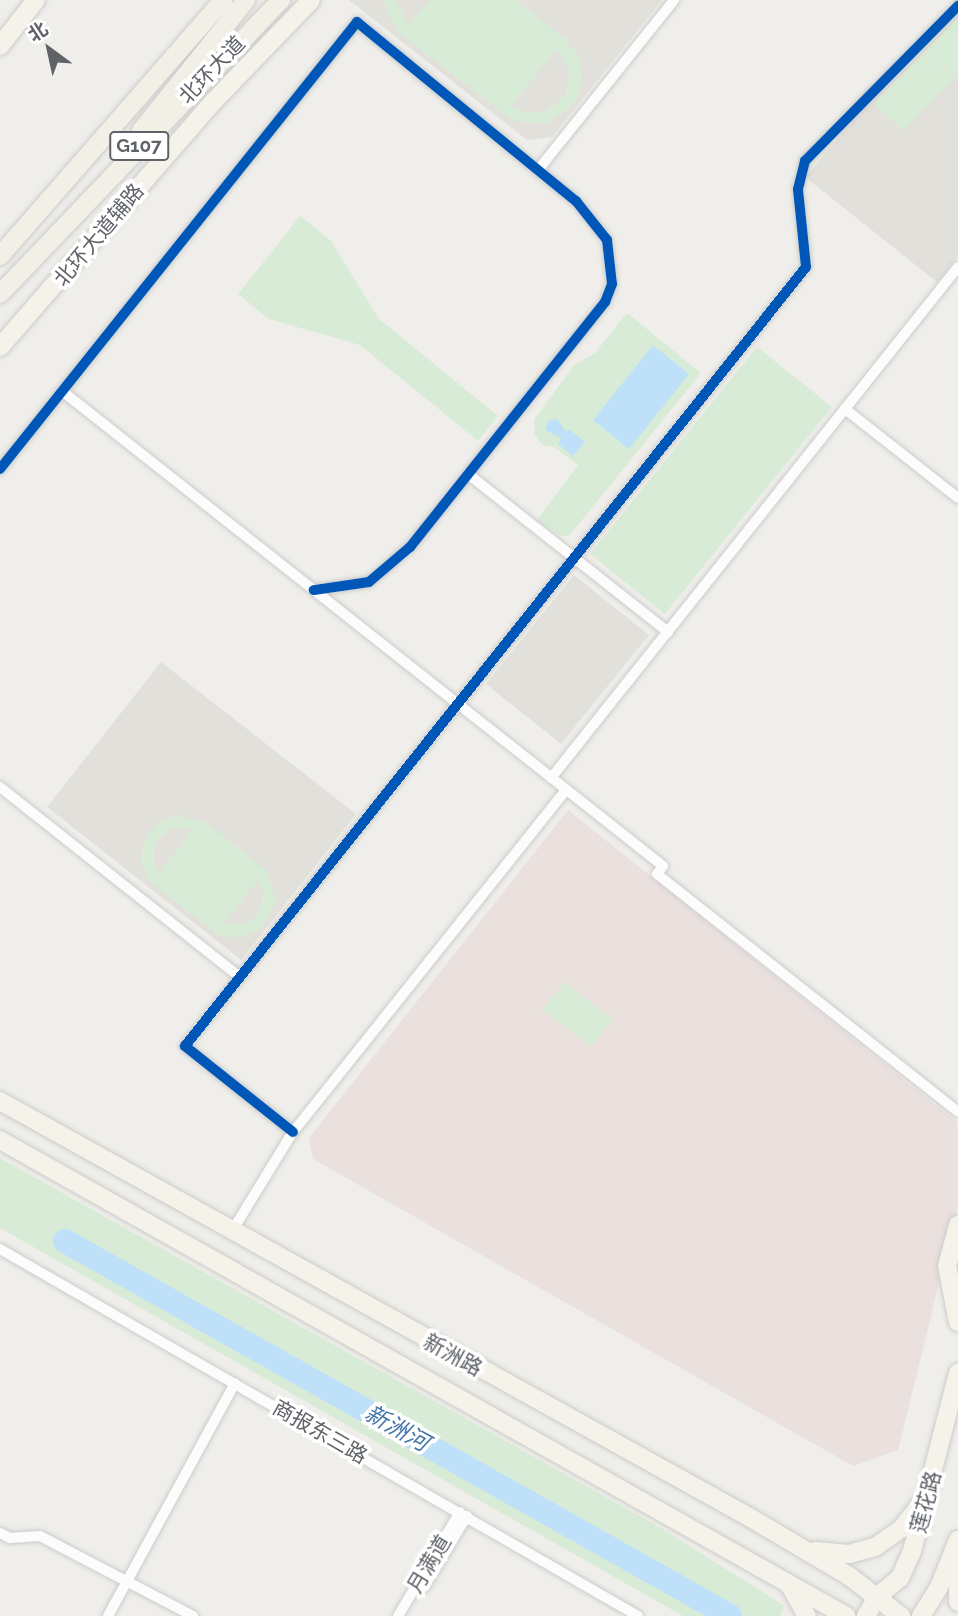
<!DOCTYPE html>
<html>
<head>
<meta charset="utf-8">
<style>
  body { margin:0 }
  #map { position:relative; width:958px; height:1616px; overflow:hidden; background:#efeeea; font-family:Raleway,"Noto Sans SC",sans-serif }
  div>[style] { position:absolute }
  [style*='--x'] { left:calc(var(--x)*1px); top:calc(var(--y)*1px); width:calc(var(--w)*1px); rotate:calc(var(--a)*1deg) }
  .education>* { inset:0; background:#e2e0da }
  .medical>* { inset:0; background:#eae0de }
  .green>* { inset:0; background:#d8ebd6 }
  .water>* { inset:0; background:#bfe0f9 }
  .river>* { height:24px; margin:-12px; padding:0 12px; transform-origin:12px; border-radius:12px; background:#bfe0f9 }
  .roads { filter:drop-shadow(0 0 2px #cbcccc) drop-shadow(0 0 2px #cbcccc) }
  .minor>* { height:10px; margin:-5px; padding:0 5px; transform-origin:5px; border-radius:5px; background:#fdfcfc }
  .primary>* { height:18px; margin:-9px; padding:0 9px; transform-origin:9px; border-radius:9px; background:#f4f2e9 }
  .trunk>* { height:18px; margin:-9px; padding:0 9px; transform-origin:9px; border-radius:9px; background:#f2f0e6 }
  .cycleway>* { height:10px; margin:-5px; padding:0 5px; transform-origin:5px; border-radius:5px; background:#0057b8 }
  span { translate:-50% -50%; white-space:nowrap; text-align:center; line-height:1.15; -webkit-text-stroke:7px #fff; paint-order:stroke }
  .shield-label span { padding:2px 5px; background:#fff; border:2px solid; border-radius:5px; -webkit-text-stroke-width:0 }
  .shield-label { font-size:19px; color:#5f6368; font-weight:700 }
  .street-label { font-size:21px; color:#5f6368 }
  .water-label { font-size:23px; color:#4174aa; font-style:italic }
  .north { position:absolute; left:14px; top:14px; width:70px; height:70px; -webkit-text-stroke:5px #fff; paint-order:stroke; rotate:327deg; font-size:19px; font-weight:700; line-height:28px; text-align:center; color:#5f6368 }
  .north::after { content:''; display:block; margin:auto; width:24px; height:32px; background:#5f6368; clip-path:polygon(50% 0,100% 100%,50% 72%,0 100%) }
</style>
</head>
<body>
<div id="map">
  <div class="education">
    <i style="clip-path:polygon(349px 0,662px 0,552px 137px,527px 140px)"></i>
    <i style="clip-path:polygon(958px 15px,958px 256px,937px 282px,805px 177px,857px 116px)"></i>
    <i style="clip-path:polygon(574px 575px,649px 635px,561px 744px,486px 684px)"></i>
    <i style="clip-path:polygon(161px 662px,356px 814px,241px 960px,47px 807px)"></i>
  </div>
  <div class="medical">
    <i style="clip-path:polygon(568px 810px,958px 1123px,958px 1206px,898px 1450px,853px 1466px,313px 1159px,309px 1138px)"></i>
  </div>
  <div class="green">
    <i style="clip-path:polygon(evenodd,384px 0,396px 0,409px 25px,430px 0,516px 0,565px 39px,579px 57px,583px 80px,575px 103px,548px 124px,513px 121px,401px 34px,388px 16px,384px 0,557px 49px,570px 71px,565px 96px,544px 112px,527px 113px,511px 106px,557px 49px)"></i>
    <i style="clip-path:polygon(958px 18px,958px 80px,931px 58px,955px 79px,903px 130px,873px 104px)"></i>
    <i style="clip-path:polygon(300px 216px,331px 241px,379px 319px,498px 416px,478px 441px,360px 345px,269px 319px,238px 294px)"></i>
    <i style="clip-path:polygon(627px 313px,701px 373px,569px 536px,558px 535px,537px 520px,578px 465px,554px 447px,542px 445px,535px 435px,534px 420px,574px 365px,595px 353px)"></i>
    <i style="clip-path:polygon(757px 347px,832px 407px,665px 614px,590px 554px)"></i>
    <i style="clip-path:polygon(evenodd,177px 815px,207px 823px,268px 872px,276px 903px,260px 930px,240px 938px,219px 935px,149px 881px,141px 861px,144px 840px,158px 823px,177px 815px,179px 827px,193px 829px,159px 873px,153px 859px,155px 844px,165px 833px,179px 827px,177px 815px,258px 880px,264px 893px,258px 915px,246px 924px,224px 924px,258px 880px)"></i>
    <i style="clip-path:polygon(564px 982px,613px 1019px,591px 1047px,542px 1010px)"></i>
    <i style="clip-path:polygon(0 1158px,659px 1527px,785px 1606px,780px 1616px,683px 1616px,0 1228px)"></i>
  </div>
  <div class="water">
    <i style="clip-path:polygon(653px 345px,689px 374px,629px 449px,593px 420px)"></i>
    <i style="clip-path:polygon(557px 419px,566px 432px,569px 429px,585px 442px,573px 456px,558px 444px,561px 438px,545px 430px,548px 421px)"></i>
  </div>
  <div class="river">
    <i style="--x:65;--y:1241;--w:763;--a:29.42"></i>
  </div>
  <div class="roads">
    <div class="minor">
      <i style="--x:538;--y:170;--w:218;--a:-51.3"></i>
      <i style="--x:62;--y:391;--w:766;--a:38.32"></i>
      <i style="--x:663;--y:866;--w:10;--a:127"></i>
      <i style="--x:657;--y:874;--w:384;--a:38.3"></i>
      <i style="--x:845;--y:409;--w:144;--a:38.2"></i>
      <i style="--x:0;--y:469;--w:572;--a:-51.39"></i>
      <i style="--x:357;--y:22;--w:283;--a:39.3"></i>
      <i style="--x:576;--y:201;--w:50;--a:51.5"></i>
      <i style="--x:607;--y:240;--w:44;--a:83.5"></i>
      <i style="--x:612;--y:284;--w:19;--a:111"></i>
      <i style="--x:605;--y:302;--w:313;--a:128.5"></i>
      <i style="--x:410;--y:547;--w:54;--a:139.5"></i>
      <i style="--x:369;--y:582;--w:56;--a:171.7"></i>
      <i style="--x:468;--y:474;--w:255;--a:38.3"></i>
      <i style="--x:551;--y:778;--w:653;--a:-51.46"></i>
      <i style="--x:0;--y:787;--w:306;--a:38.4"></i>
      <i style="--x:293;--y:1132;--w:138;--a:-141.5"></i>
      <i style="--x:185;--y:1046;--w:996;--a:-51.44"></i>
      <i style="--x:806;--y:267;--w:78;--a:-95.9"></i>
      <i style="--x:798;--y:189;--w:29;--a:-76"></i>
      <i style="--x:805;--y:161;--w:218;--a:-45.4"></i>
      <i style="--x:232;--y:1231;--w:116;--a:-58.4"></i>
      <i style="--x:293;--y:1132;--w:438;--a:-51.4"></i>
      <i style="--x:0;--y:1249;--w:736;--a:29.91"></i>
      <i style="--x:0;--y:1533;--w:11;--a:27"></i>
      <i style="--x:10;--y:1538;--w:30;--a:-4"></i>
      <i style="--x:40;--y:1536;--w:173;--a:27.6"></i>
      <i style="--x:424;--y:1587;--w:83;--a:-58.8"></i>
      <i style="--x:108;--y:1616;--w:265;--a:-61.4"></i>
      <i style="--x:398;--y:1616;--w:121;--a:-59.2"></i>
    </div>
    <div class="primary">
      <i style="--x:0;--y:46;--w:58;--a:-52"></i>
      <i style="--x:0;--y:347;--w:325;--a:-49"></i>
      <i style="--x:213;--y:102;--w:141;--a:-46.1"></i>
      <i style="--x:0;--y:1101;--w:857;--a:29.05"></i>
      <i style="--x:749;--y:1517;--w:116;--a:30.5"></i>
      <i style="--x:849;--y:1576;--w:66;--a:37.6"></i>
      <i style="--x:0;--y:1140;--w:971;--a:29.36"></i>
      <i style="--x:958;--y:1225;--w:42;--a:105"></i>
      <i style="--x:947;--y:1266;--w:57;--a:78.9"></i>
      <i style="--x:815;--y:1551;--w:34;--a:5"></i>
      <i style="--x:849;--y:1554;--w:27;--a:-15"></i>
      <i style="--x:875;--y:1547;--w:33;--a:-35"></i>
      <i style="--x:902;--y:1528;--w:36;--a:-52"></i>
      <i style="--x:958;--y:1557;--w:45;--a:90"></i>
      <i style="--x:789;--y:1584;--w:37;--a:61"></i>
      <i style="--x:866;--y:1616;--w:22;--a:-60"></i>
      <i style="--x:877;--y:1597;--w:30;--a:-40"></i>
      <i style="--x:900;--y:1578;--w:30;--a:-66"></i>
      <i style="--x:912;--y:1551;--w:184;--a:-75.5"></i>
      <i style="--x:921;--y:1616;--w:34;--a:-58"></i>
      <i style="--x:939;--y:1587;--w:51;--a:-68"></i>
    </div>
    <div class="trunk">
      <i style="--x:141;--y:131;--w:168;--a:-51.3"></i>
      <i style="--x:0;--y:256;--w:340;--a:-48.9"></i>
      <i style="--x:0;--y:294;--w:407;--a:-46.3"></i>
    </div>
  </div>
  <div class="cycleway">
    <i style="--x:0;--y:469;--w:572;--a:-51.39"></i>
    <i style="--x:357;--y:22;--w:283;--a:39.3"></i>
    <i style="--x:576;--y:201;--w:50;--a:51.5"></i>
    <i style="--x:607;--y:240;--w:44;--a:83.5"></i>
    <i style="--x:612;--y:284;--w:19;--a:111"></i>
    <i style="--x:605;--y:302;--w:313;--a:128.5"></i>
    <i style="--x:410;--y:547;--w:54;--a:139.5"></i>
    <i style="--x:369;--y:582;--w:56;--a:171.7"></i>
    <i style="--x:293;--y:1132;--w:138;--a:-141.5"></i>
    <i style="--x:185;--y:1046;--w:996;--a:-51.44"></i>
    <i style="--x:806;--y:267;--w:78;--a:-95.9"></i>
    <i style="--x:798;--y:189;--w:29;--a:-76"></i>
    <i style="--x:805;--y:161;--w:218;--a:-45.4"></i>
  </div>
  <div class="shield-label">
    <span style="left:139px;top:146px">G107</span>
  </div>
  <div class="street-label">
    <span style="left:212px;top:70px;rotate:-46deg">北环大道</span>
    <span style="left:99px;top:235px;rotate:-50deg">北环大道辅路</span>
    <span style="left:453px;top:1355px;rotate:29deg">新洲路</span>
    <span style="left:320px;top:1432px;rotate:30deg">商报东三路</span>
    <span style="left:926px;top:1502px;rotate:-75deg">莲花路</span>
    <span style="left:429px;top:1564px;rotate:-59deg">月满道</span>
  </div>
  <div class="water-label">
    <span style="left:397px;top:1428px;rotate:29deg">新洲河</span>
  </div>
  <div class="north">北</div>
</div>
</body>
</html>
